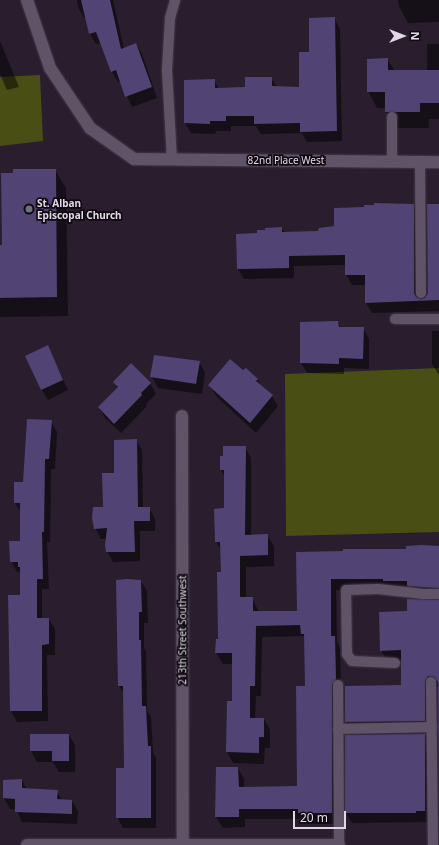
<!DOCTYPE html>
<html>
<head>
<meta charset="utf-8">
<style>
  body { margin:0 }
  #map { position:relative; width:439px; height:845px; overflow:hidden; background:#291d2e; font-family:"Noto Sans",sans-serif }
  div>[style] { position:absolute }
  [style*='--x'] { left:calc(var(--x)*1px); top:calc(var(--y)*1px); width:calc(var(--w)*1px); rotate:calc(var(--a)*1deg) }
  .forest>* { inset:0; background:#484e14 }
  .shadow>* { inset:0; background:#0007 }
  .building>* { inset:0; background:#514374 }
  .roads { filter:drop-shadow(0 0 1px #433948) drop-shadow(0 0 1px #433948) }
  .lane>* { height:10px; margin:-5px; padding:0 5px; transform-origin:5px; border-radius:5px; background:#615367 }
  .street>* { height:12px; margin:-6px; padding:0 6px; transform-origin:6px; border-radius:6px; background:#615367 }
  .secondary>* { height:12px; margin:-6px; padding:0 6px; transform-origin:6px; border-radius:6px; background:#615367 }
  .dots>* { width:11px; height:11px; translate:-50% -50%; box-sizing:border-box; border:2px solid #0f0911; border-radius:50% }
  span { translate:-50% -50%; white-space:nowrap; text-align:center; line-height:1.15; -webkit-text-stroke:3.5px #0f0911; paint-order:stroke }
  .street-label { font-size:10px; color:#e1d9e5 }
  .poi-label { font-size:10px; color:#e1d9e5; font-weight:700 }
  .left { translate:0 -50%; text-align:left }
  .north { position:absolute; left:383px; top:16px; width:40px; height:40px; -webkit-text-stroke:3px #0f0911; paint-order:stroke; rotate:90deg; font-size:11px; font-weight:700; line-height:16px; text-align:center; color:#e1d9e5 }
  .north::after { content:''; display:block; margin:auto; width:14px; height:18px; background:#e1d9e5; clip-path:polygon(50% 0,100% 100%,50% 72%,0 100%) }
  .scale { position:absolute; left:293px; top:811px; width:53px; height:18px; box-sizing:border-box; border:2px solid #e1d9e5; border-top:0; padding-left:5px; font-size:12px; line-height:14px; white-space:nowrap; color:#e1d9e5; -webkit-text-stroke:3px #0f0911; paint-order:stroke }
</style>
</head>
<body>
<div id="map">
  <div class="forest">
    <i style="clip-path:polygon(40px 75px,43px 141px,0 146px,0 77px)"></i>
    <i style="clip-path:polygon(439px 368px,439px 532px,286px 536px,285px 374px)"></i>
  </div>
  <div class="shadow">
    <i style="clip-path:polygon(77px 0,113px 0,124px 49px,136px 44px,142px 54px,157px 98px,132px 107px,121px 81px,118px 82px,112px 72px,101px 43px,96px 44px,90px 34px,86px 17px,84px 18px,78px 7px)"></i>
    <i style="clip-path:polygon(398px 0,439px 0,439px 22px,408px 23px,399px 6px)"></i>
    <i style="clip-path:polygon(334px 18px,340px 29px,342px 141px,307px 142px,302px 133px,261px 134px,256px 126px,231px 126px,231px 131px,216px 131px,215px 134px,191px 133px,185px 123px,214px 80px,219px 89px,246px 88px,271px 78px,277px 87px,300px 88px,310px 53px)"></i>
    <i style="clip-path:polygon(0 41px,19px 87px,7px 90px,0 74px)"></i>
    <i style="clip-path:polygon(427px 44px,439px 44px,439px 119px,429px 119px,429px 128px,395px 128px,386px 112px,386px 108px,377px 108px,368px 91px,387px 59px,395px 71px,427px 71px)"></i>
    <i style="clip-path:polygon(55px 170px,66px 188px,68px 316px,0 317px,0 246px,3px 246px,14px 174px)"></i>
    <i style="clip-path:polygon(439px 204px,439px 311px,372px 313px,366px 303px,366px 285px,352px 285px,346px 275px,346px 265px,294px 266px,294px 278px,244px 279px,238px 269px,258px 234px,282px 228px,285px 233px,319px 232px,413px 205px,419px 215px,420px 300px,424px 300px,428px 293px)"></i>
    <i style="clip-path:polygon(338px 322px,341px 328px,363px 328px,369px 339px,369px 369px,344px 368px,344px 374px,307px 373px,301px 363px)"></i>
    <i style="clip-path:polygon(432px 331px,439px 331px,439px 375px,432px 364px)"></i>
    <i style="clip-path:polygon(47px 346px,68px 390px,48px 400px,42px 390px)"></i>
    <i style="clip-path:polygon(155px 356px,199px 362px,205px 372px,202px 394px,158px 388px,152px 377px)"></i>
    <i style="clip-path:polygon(243px 372px,257px 379px,261px 386px,272px 396px,278px 406px,256px 433px,216px 396px,210px 385px)"></i>
    <i style="clip-path:polygon(114px 382px,150px 383px,156px 394px,146px 404px,147px 406px,121px 433px,105px 418px,99px 407px,118px 388px)"></i>
    <i style="clip-path:polygon(51px 421px,57px 432px,55px 469px,51px 469px,50px 542px,47px 542px,49px 589px,42px 589px,42px 619px,49px 619px,55px 629px,55px 655px,47px 655px,48px 721px,17px 722px,11px 711px,9px 596px,21px 596px,21px 572px,17px 572px,11px 561px,21px 542px,21px 512px,15px 503px)"></i>
    <i style="clip-path:polygon(136px 440px,142px 450px,143px 508px,149px 508px,155px 519px,155px 531px,140px 531px,140px 561px,113px 562px,107px 551px,107px 539px,101px 539px,95px 528px,115px 474px)"></i>
    <i style="clip-path:polygon(245px 447px,251px 458px,251px 535px,267px 535px,274px 546px,274px 566px,246px 567px,246px 598px,252px 598px,259px 612px,298px 612px,297px 553px,407px 550px,439px 546px,439px 587px,408px 585px,408px 587px,439px 589px,336px 590px,337px 642px,340px 648px,341px 690px,338px 824px,305px 824px,302px 819px,245px 819px,245px 827px,223px 828px,216px 817px,238px 768px,244px 779px,244px 788px,298px 787px,306px 687px,305px 639px,303px 636px,262px 637px,261px 696px,256px 696px,255px 719px,264px 719px,270px 730px,270px 748px,265px 748px,264px 764px,233px 763px,227px 752px,228px 702px,233px 702px,233px 664px,223px 664px,216px 653px,217px 640px,219px 640px,222px 573px,221px 550px,216px 541px,225px 509px,225px 477px,221px 470px,224px 457px)"></i>
    <i style="clip-path:polygon(141px 581px,147px 591px,148px 623px,144px 623px,144px 648px,146px 651px,147px 710px,151px 717px,153px 752px,156px 758px,156px 828px,123px 828px,117px 817px,125px 769px,124px 694px,119px 686px)"></i>
    <i style="clip-path:polygon(439px 601px,439px 722px,439px 687px,434px 687px,431px 731px,352px 733px,346px 722px,346px 687px,402px 686px,402px 661px,387px 661px,381px 650px,408px 612px)"></i>
    <i style="clip-path:polygon(31px 735px,69px 735px,75px 745px,75px 772px,59px 772px,53px 762px,37px 762px,31px 751px)"></i>
    <i style="clip-path:polygon(425px 735px,431px 745px,432px 822px,352px 823px,346px 813px)"></i>
    <i style="clip-path:polygon(4px 780px,22px 780px,27px 790px,57px 791px,62px 800px,72px 801px,78px 811px,77px 824px,22px 822px,16px 809px,10px 809px,4px 798px)"></i>
  </div>
  <div class="building">
    <i style="clip-path:polygon(81px 0,110px 0,121px 49px,136px 43px,152px 87px,125px 97px,116px 70px,111px 72px,96px 32px,89px 34px)"></i>
    <i style="clip-path:polygon(335px 17px,337px 131px,300px 132px,300px 123px,254px 124px,254px 116px,226px 116px,226px 121px,210px 121px,210px 124px,184px 123px,184px 80px,215px 79px,215px 88px,245px 87px,245px 77px,272px 77px,272px 86px,299px 87px,299px 52px,309px 52px,309px 18px)"></i>
    <i style="clip-path:polygon(388px 58px,388px 70px,439px 70px,439px 103px,420px 103px,420px 112px,385px 112px,385px 92px,367px 92px,367px 59px)"></i>
    <i style="clip-path:polygon(13px 169px,56px 169px,57px 297px,0 298px,0 245px,2px 245px,1px 173px,13px 173px)"></i>
    <i style="clip-path:polygon(374px 203px,414px 204px,414px 293px,416px 297px,421px 299px,425px 298px,428px 293px,427px 204px,439px 204px,439px 300px,365px 303px,365px 275px,345px 275px,345px 255px,289px 256px,289px 268px,237px 269px,236px 234px,257px 233px,257px 230px,265px 230px,265px 228px,282px 227px,282px 232px,318px 231px,319px 228px,334px 226px,334px 208px,364px 207px,364px 205px,374px 205px)"></i>
    <i style="clip-path:polygon(338px 321px,339px 327px,364px 327px,363px 359px,339px 358px,339px 364px,300px 363px,300px 322px)"></i>
    <i style="clip-path:polygon(48px 345px,63px 380px,41px 390px,25px 356px)"></i>
    <i style="clip-path:polygon(154px 355px,200px 361px,196px 384px,150px 377px)"></i>
    <i style="clip-path:polygon(230px 359px,243px 370px,246px 368px,258px 379px,256px 381px,273px 395px,250px 423px,208px 385px)"></i>
    <i style="clip-path:polygon(131px 363px,151px 383px,141px 393px,142px 395px,114px 424px,98px 407px,118px 387px,113px 382px)"></i>
    <i style="clip-path:polygon(27px 419px,52px 420px,49px 459px,45px 459px,44px 532px,42px 532px,43px 579px,37px 579px,37px 618px,49px 618px,49px 644px,42px 645px,42px 711px,10px 711px,8px 595px,20px 595px,20px 567px,18px 567px,18px 562px,10px 562px,9px 541px,20px 541px,20px 503px,14px 503px,14px 482px,23px 482px)"></i>
    <i style="clip-path:polygon(137px 439px,138px 507px,150px 507px,150px 521px,134px 521px,135px 552px,106px 552px,105px 545px,107px 528px,94px 529px,92px 518px,93px 507px,103px 507px,102px 473px,114px 473px,114px 440px)"></i>
    <i style="clip-path:polygon(223px 446px,246px 446px,245px 535px,268px 534px,268px 555px,240px 556px,240px 597px,253px 597px,253px 611px,297px 611px,296px 552px,343px 551px,343px 549px,406px 549px,406px 546px,421px 545px,439px 546px,439px 588px,407px 586px,407px 581px,383px 581px,383px 579px,331px 579px,331px 636px,335px 636px,336px 679px,332px 685px,332px 813px,298px 813px,298px 809px,239px 809px,239px 817px,215px 817px,216px 767px,238px 767px,239px 787px,297px 786px,296px 686px,305px 686px,304px 634px,301px 634px,300px 625px,256px 626px,255px 686px,250px 686px,250px 718px,264px 718px,264px 737px,259px 737px,259px 753px,226px 752px,227px 701px,232px 701px,232px 653px,215px 653px,216px 639px,218px 639px,217px 572px,221px 572px,220px 542px,215px 542px,214px 509px,224px 508px,224px 470px,220px 470px,220px 456px,223px 456px)"></i>
    <i style="clip-path:polygon(127px 579px,141px 580px,142px 612px,139px 612px,139px 640px,141px 640px,142px 706px,146px 706px,148px 746px,151px 746px,151px 818px,116px 818px,116px 768px,124px 768px,123px 686px,118px 686px,116px 580px)"></i>
    <i style="clip-path:polygon(407px 599px,439px 600px,439px 779px,438px 682px,434px 677px,428px 676px,425px 682px,425px 721px,345px 722px,345px 686px,401px 685px,401px 650px,380px 651px,379px 612px,407px 611px)"></i>
    <i style="clip-path:polygon(30px 734px,69px 734px,69px 761px,52px 761px,52px 751px,30px 751px)"></i>
    <i style="clip-path:polygon(425px 734px,425px 811px,416px 811px,416px 813px,345px 813px,345px 735px)"></i>
    <i style="clip-path:polygon(22px 779px,22px 788px,58px 790px,57px 799px,72px 800px,72px 814px,15px 812px,15px 799px,3px 798px,3px 780px)"></i>
  </div>
  <div class="roads">
    <div class="lane">
      <i style="--x:392;--y:117;--w:44;--a:90"></i>
      <i style="--x:172;--y:160;--w:90;--a:-93.2"></i>
      <i style="--x:167;--y:70;--w:52;--a:-86.7"></i>
      <i style="--x:170;--y:18;--w:19;--a:-74"></i>
      <i style="--x:420;--y:162;--w:131;--a:89.6"></i>
      <i style="--x:395;--y:319;--w:44;--a:0"></i>
      <i style="--x:395;--y:663;--w:43;--a:-177.3"></i>
      <i style="--x:352;--y:661;--w:9;--a:-126"></i>
      <i style="--x:347;--y:654;--w:64;--a:-90.9"></i>
      <i style="--x:346;--y:590;--w:32;--a:-2"></i>
      <i style="--x:378;--y:589;--w:46;--a:6.2"></i>
      <i style="--x:424;--y:594;--w:15;--a:0"></i>
      <i style="--x:431;--y:682;--w:163;--a:89.3"></i>
      <i style="--x:338;--y:685;--w:160;--a:89.6"></i>
      <i style="--x:338;--y:729;--w:94;--a:-1.2"></i>
    </div>
    <div class="street">
      <i style="--x:27;--y:0;--w:72;--a:71.3"></i>
      <i style="--x:50;--y:68;--w:72;--a:56.3"></i>
      <i style="--x:90;--y:128;--w:54;--a:35.2"></i>
      <i style="--x:134;--y:159;--w:305;--a:0.6"></i>
      <i style="--x:182;--y:416;--w:428;--a:89.9"></i>
    </div>
    <div class="secondary">
      <i style="--x:27;--y:845;--w:312;--a:0"></i>
    </div>
  </div>
  <div class="dots">
    <i style="left:29px;top:209px;background:#6b7280"></i>
  </div>
  <div class="street-label">
    <span style="left:286px;top:161px">82nd Place West</span>
    <span style="left:183px;top:630px;rotate:-90deg">213th Street Southwest</span>
  </div>
  <div class="poi-label">
    <span class="left" style="left:37px;top:209px">St. Alban<br>Episcopal Church</span>
  </div>
  <div class="north">N</div>
  <div class="scale">20 m</div>
</div>
</body>
</html>
